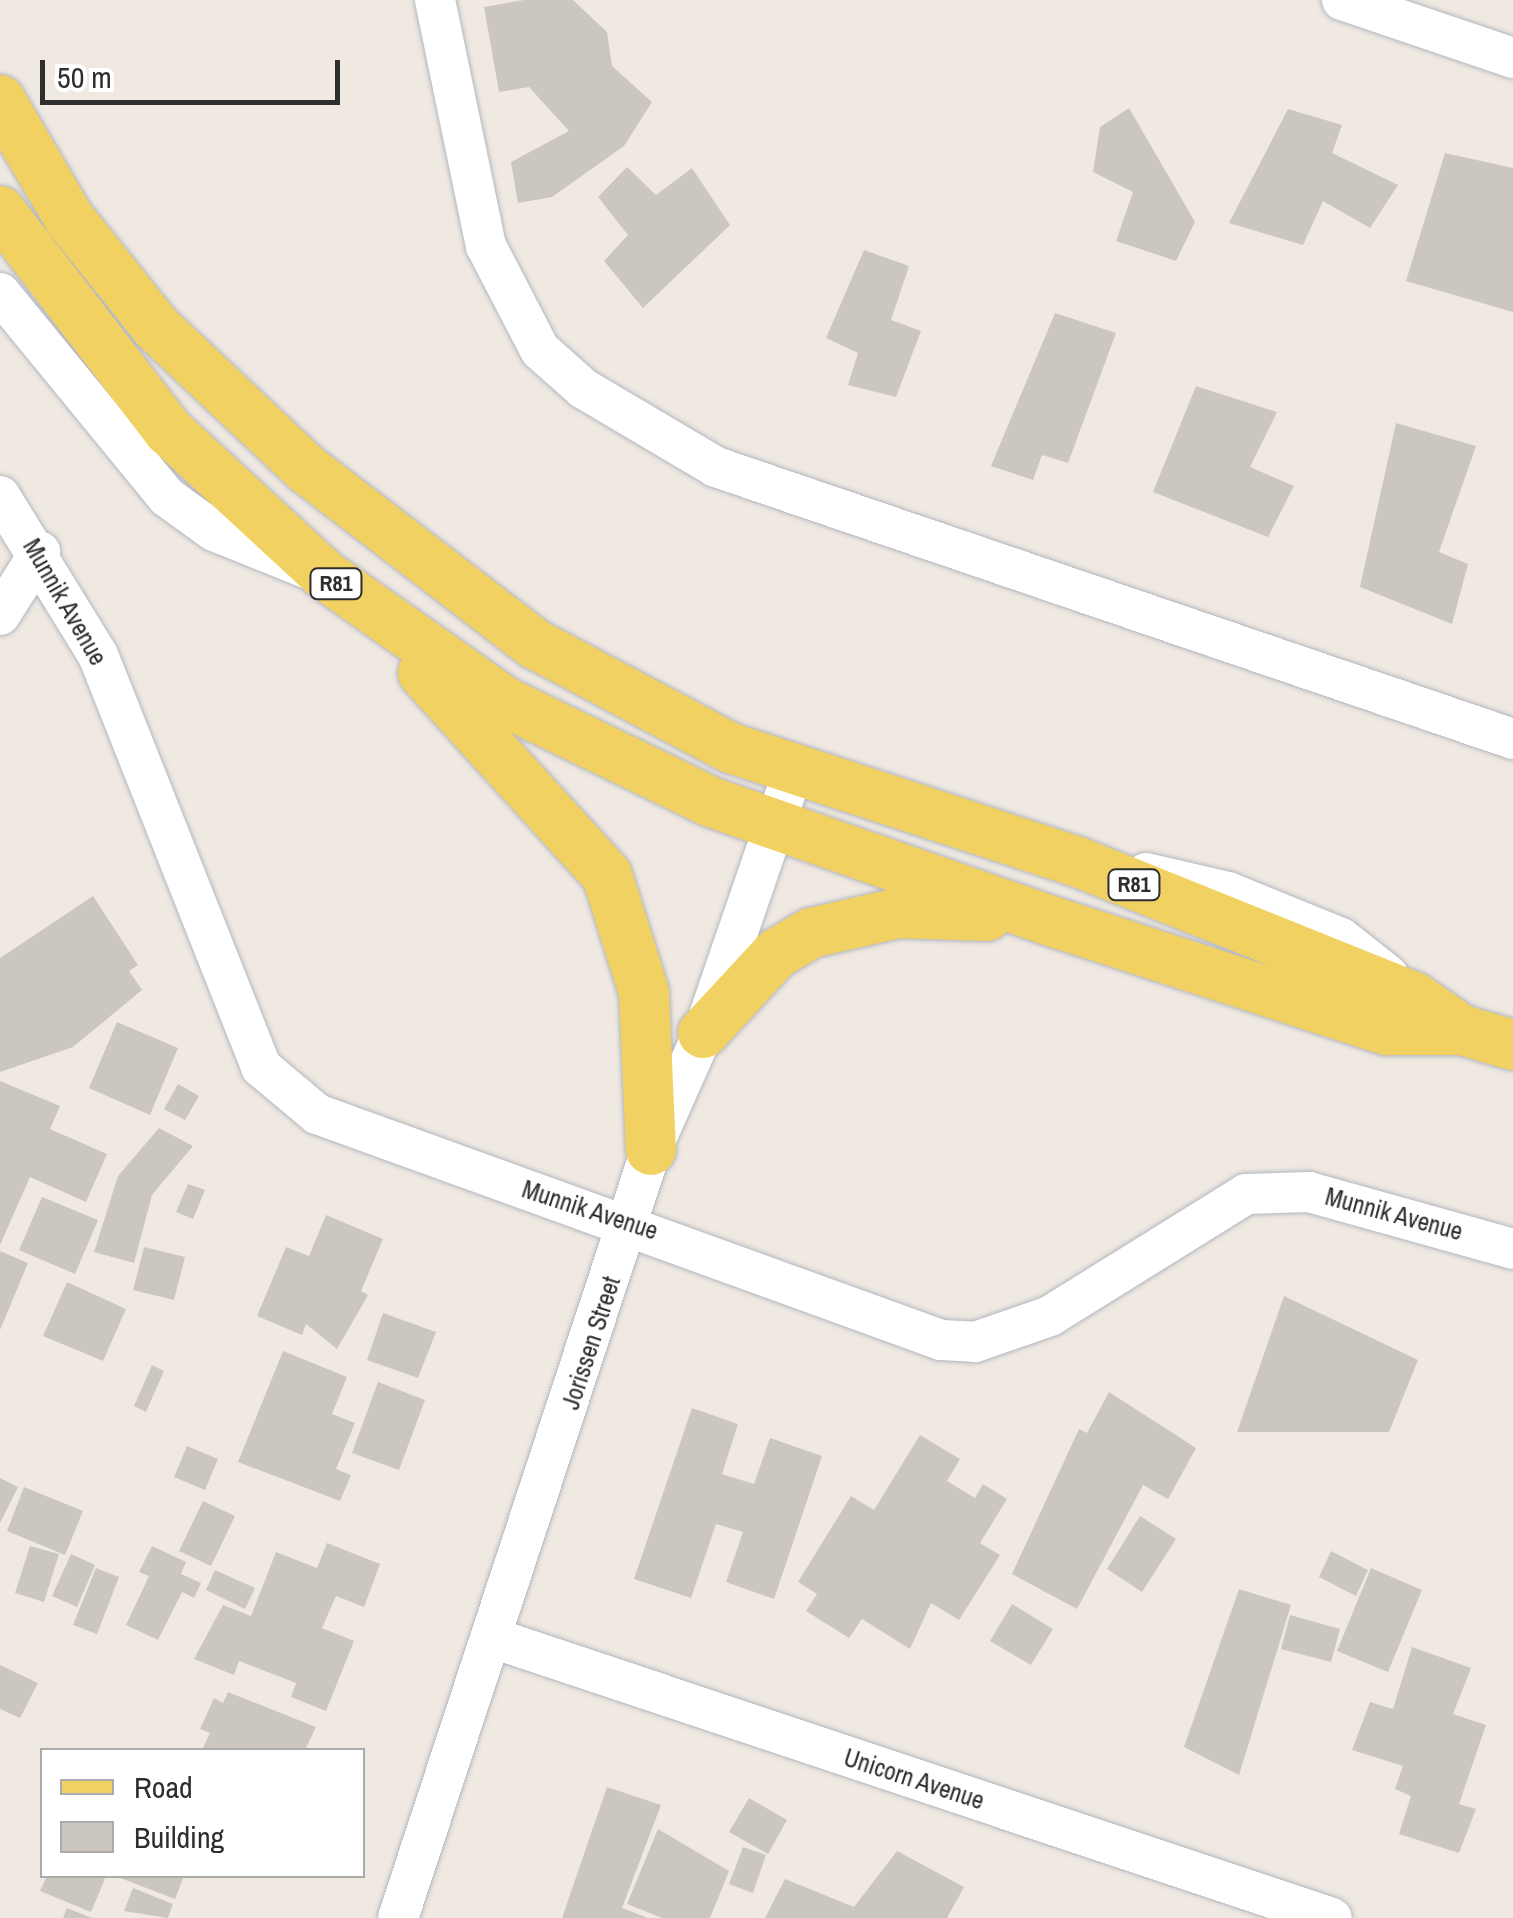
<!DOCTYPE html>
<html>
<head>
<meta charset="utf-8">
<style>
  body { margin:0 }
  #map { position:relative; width:1513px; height:1918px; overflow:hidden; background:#efe9e1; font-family:"Archivo Narrow",sans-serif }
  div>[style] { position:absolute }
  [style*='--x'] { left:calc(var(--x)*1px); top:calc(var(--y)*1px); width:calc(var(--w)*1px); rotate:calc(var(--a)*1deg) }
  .building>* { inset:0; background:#cbc7bf }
  .roads { filter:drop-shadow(0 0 2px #b4b7c1) drop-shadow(0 0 2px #b4b7c1) }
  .minor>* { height:40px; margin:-20px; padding:0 20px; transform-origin:20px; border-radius:20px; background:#fff }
  .major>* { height:50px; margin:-25px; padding:0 25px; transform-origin:25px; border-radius:25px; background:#f2d163 }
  span { translate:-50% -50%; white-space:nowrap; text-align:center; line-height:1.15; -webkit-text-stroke:10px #fff; paint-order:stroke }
  .shield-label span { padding:2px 8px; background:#fff; border:2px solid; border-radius:8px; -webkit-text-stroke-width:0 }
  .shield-label { font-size:22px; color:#2e2e2e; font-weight:700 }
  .street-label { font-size:25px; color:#2e2e2e }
  .legend { position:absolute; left:40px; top:1748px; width:325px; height:130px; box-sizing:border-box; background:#fff; border:2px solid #ababab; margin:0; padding:12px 18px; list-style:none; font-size:30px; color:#2e2e2e }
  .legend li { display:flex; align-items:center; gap:20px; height:50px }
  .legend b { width:50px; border:2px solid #ababab }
  .scale { position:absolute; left:40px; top:60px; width:300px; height:45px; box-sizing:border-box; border:5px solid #2e2e2e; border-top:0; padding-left:12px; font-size:30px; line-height:35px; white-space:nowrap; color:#2e2e2e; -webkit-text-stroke:8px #fff; paint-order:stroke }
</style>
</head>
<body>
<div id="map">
  <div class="building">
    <i style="clip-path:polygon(524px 0,573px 0,607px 32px,612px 66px,652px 102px,624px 146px,552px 197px,518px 203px,511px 162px,569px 131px,529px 87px,499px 92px,484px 7px)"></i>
    <i style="clip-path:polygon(1129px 108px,1195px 222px,1176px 261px,1116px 241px,1133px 192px,1093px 172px,1100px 127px)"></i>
    <i style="clip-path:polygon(1288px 109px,1342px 125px,1332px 153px,1398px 185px,1370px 228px,1323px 201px,1303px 245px,1229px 223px)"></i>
    <i style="clip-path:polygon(1445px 153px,1513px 168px,1513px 312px,1406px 281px)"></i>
    <i style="clip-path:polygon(627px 167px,656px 195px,692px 168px,730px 225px,643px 308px,604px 261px,628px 235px,598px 197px)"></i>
    <i style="clip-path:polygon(864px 250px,909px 266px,891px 320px,921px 331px,896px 397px,848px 385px,858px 353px,826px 338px)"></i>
    <i style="clip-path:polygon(1055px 313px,1116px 333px,1068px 463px,1042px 455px,1033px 480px,991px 466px)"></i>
    <i style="clip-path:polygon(1196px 386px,1277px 412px,1250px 467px,1294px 486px,1268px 537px,1153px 492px)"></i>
    <i style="clip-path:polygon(1396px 423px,1476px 446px,1439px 552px,1468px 564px,1452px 624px,1360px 587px)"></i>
    <i style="clip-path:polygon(93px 896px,138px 965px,129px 971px,142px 990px,73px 1047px,0 1072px,0 958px)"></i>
    <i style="clip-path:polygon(117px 1022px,178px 1048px,150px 1115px,89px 1088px)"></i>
    <i style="clip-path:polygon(0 1081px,60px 1106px,50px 1129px,107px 1154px,86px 1202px,30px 1177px,0 1245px)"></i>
    <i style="clip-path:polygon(178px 1084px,199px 1096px,185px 1120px,164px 1109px)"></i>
    <i style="clip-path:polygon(159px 1128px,193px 1146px,152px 1195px,134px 1263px,94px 1252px,118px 1176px)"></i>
    <i style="clip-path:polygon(188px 1184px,205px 1190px,193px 1219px,176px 1212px)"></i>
    <i style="clip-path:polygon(42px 1197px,98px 1220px,75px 1274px,19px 1250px)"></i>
    <i style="clip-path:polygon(326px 1215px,383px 1239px,361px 1291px,368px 1295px,337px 1349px,306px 1324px,302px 1335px,257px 1316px,286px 1247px,309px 1256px)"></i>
    <i style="clip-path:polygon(144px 1247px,185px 1257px,174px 1300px,133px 1290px)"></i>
    <i style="clip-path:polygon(0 1251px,28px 1263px,0 1330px)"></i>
    <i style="clip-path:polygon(67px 1282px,126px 1309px,103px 1361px,43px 1336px)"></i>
    <i style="clip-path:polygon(1284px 1296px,1418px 1360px,1389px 1432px,1237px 1432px)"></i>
    <i style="clip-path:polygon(383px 1313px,436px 1332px,418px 1378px,367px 1360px)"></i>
    <i style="clip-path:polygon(283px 1351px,347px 1377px,332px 1414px,355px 1423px,336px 1469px,351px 1475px,340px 1501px,238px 1462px)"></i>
    <i style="clip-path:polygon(152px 1365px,164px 1371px,146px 1412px,134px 1406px)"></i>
    <i style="clip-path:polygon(378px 1382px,425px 1400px,399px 1470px,352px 1453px)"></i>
    <i style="clip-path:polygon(1109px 1392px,1196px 1448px,1168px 1499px,1143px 1485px,1077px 1609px,1012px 1574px,1079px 1429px,1087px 1433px)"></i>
    <i style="clip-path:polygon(692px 1408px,738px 1424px,722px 1474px,754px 1484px,770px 1438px,822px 1456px,774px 1599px,726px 1582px,743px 1532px,716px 1524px,691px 1598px,634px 1579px)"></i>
    <i style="clip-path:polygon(920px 1435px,960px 1459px,947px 1481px,975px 1498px,983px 1484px,1007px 1499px,980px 1543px,1000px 1555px,959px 1620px,931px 1603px,910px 1649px,862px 1619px,849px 1638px,806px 1611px,817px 1594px,798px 1582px,851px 1496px,874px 1510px)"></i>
    <i style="clip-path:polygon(187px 1446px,218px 1459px,205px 1490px,174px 1477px)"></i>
    <i style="clip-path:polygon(0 1478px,18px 1487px,0 1523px)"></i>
    <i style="clip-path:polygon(24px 1487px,83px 1511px,65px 1555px,7px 1531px)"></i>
    <i style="clip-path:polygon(203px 1501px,235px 1516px,211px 1566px,179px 1551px)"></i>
    <i style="clip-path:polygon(1140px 1516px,1176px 1539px,1142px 1592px,1107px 1569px)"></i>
    <i style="clip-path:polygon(327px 1543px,380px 1564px,364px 1607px,336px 1596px,322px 1628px,354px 1641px,326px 1711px,291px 1697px,296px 1683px,239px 1661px,234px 1675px,194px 1659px,223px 1605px,251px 1616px,276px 1552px,317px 1568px)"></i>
    <i style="clip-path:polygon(30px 1546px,59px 1554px,44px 1602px,15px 1593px)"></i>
    <i style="clip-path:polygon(152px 1546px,186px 1562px,181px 1574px,201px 1583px,194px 1598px,182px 1592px,158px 1640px,126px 1625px,149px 1576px,139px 1572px)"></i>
    <i style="clip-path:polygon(1331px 1551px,1368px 1570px,1356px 1596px,1319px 1577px)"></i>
    <i style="clip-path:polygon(71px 1554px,95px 1565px,77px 1607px,52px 1596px)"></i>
    <i style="clip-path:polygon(96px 1568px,119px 1577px,97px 1634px,73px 1625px)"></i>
    <i style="clip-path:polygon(1371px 1568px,1422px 1590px,1388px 1672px,1337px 1651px)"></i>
    <i style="clip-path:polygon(215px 1570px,255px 1588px,245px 1609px,206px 1590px)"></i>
    <i style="clip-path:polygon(1239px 1589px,1291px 1605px,1239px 1775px,1184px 1747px)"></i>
    <i style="clip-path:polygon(1012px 1604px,1053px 1629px,1031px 1665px,990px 1641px)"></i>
    <i style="clip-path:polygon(1290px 1615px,1340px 1629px,1331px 1662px,1281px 1649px)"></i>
    <i style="clip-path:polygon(1412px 1647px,1471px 1668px,1453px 1714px,1486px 1725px,1459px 1804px,1476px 1809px,1459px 1853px,1399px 1834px,1411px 1796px,1395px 1789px,1403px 1766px,1352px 1750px,1370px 1702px,1393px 1709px)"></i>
    <i style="clip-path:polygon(0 1665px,38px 1683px,20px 1718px,0 1709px)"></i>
    <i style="clip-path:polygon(228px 1692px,316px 1727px,305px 1750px,202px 1750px,210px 1733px,200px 1729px,214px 1698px,223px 1703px)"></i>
    <i style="clip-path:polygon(607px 1787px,661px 1805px,622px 1908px,648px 1918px,562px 1918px)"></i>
    <i style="clip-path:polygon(749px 1798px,787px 1820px,768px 1854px,729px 1832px)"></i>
    <i style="clip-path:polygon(658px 1829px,729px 1871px,710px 1918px,662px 1918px,627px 1904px)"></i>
    <i style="clip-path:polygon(743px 1847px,766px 1855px,753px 1893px,729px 1884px)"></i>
    <i style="clip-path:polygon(897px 1851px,964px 1887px,947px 1918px,765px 1918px,785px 1879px,854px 1907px)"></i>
    <i style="clip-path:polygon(47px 1876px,96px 1876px,105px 1879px,91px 1912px,40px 1891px)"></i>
    <i style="clip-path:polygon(115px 1876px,184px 1876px,175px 1899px)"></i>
    <i style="clip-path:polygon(133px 1888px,173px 1904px,168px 1918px,124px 1911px)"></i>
    <i style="clip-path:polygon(67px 1908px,92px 1918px,63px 1918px)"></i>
  </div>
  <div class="roads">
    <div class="minor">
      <i style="--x:435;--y:0;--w:251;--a:78.3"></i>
      <i style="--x:486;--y:246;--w:117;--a:62.6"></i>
      <i style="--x:540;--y:350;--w:59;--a:41.6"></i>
      <i style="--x:584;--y:389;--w:153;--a:30.6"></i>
      <i style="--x:716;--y:467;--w:842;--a:18.84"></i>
      <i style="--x:1342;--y:0;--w:181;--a:18.7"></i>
      <i style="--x:0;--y:293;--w:264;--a:50.7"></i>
      <i style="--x:167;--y:497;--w:58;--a:35.9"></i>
      <i style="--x:214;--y:531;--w:115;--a:21.9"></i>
      <i style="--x:0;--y:496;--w:187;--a:58.4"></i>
      <i style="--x:98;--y:655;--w:443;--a:68.4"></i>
      <i style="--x:261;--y:1067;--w:73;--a:40"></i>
      <i style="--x:317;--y:1114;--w:664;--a:19.91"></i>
      <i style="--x:941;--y:1340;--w:34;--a:3"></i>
      <i style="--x:975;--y:1342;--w:79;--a:-19.1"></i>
      <i style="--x:1050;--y:1316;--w:231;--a:-31.9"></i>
      <i style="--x:1246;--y:1194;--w:63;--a:-1.8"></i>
      <i style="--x:1309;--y:1192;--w:212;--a:15.6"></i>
      <i style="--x:0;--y:615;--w:75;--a:-57.6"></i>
      <i style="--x:1146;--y:873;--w:84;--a:13"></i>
      <i style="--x:1228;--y:892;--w:122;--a:22.2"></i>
      <i style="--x:1341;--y:938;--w:60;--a:38.2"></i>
      <i style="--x:496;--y:1639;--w:881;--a:18.46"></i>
      <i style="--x:398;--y:1918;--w:809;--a:-71.77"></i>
      <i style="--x:651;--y:1150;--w:128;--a:-66"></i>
      <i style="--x:703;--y:1033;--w:277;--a:-71"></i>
    </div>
    <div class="major">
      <i style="--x:0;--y:100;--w:137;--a:59.7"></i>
      <i style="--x:69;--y:218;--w:139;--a:51.4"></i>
      <i style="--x:156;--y:327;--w:209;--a:43.3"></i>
      <i style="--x:308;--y:470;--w:286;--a:37.5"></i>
      <i style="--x:535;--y:644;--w:222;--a:28"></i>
      <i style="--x:731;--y:748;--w:365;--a:18.2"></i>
      <i style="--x:1078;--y:862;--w:362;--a:21.9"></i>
      <i style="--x:1414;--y:997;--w:58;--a:34.5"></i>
      <i style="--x:0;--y:211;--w:277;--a:52.5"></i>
      <i style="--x:169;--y:431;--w:212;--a:42.7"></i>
      <i style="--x:325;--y:575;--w:220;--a:35.2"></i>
      <i style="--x:505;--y:702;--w:229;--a:25.9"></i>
      <i style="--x:711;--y:802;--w:367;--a:19.3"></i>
      <i style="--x:1057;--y:923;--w:347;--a:18"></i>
      <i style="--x:1387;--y:1030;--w:75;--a:0"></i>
      <i style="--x:1462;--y:1030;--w:53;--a:16.4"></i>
      <i style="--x:423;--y:673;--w:273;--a:47.7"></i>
      <i style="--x:607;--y:875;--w:123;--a:72.5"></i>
      <i style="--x:644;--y:992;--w:158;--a:87.5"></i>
      <i style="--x:703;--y:1033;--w:108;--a:-47.3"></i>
      <i style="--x:776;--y:954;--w:41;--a:-31"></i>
      <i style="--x:811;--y:933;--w:89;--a:-12.9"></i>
      <i style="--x:898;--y:913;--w:89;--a:1.9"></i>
    </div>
  </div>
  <div class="shield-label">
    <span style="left:336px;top:584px">R81</span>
    <span style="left:1134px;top:885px">R81</span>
  </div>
  <div class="street-label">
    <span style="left:65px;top:602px;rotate:60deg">Munnik Avenue</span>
    <span style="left:590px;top:1210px;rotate:18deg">Munnik Avenue</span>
    <span style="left:1394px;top:1214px;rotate:15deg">Munnik Avenue</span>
    <span style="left:591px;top:1343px;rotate:-72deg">Jorissen Street</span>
    <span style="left:914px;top:1779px;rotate:18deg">Unicorn Avenue</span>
  </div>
  <ul class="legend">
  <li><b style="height:12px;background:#f2d163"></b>Road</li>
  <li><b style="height:28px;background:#cbc7bf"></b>Building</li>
  </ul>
  <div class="scale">50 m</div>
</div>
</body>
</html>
